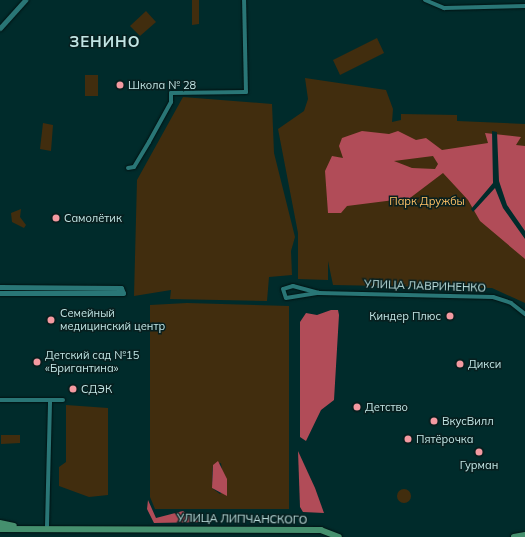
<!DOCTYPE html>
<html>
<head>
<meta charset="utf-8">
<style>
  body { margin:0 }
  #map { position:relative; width:525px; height:537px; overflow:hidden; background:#002b2b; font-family:Mulish,sans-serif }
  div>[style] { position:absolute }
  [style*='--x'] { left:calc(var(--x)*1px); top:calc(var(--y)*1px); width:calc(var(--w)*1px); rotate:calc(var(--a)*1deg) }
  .green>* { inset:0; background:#412d0e }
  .round { border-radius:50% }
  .water>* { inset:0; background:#b14c58 }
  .pier>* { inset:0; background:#002b2b }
  .roads { filter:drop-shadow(0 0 1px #011) drop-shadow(0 0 1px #011) }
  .minor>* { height:4px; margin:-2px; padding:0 2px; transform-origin:2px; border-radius:2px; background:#297676 }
  .tertiary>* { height:5px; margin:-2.5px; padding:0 2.5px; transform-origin:2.5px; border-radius:2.5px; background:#297676 }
  .secondary>* { height:5.5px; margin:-2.75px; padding:0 2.75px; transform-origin:2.75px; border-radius:2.75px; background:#45906e }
  .dots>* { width:11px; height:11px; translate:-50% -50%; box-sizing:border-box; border:2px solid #071f1f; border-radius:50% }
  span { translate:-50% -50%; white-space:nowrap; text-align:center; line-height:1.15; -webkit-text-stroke:3px #071f1f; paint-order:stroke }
  .poi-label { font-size:11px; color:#c2e5e4 }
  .left { translate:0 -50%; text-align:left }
  .right { translate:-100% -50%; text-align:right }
  .park-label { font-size:11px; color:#ffc166 }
  .street-label { font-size:11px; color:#c2e5e4 }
  .district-label { font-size:15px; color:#c2e5e4; font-weight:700; letter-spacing:1px }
</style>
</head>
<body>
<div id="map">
  <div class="green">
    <i style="clip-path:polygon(192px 0,199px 0,199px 24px,192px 25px)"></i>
    <i style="clip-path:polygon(146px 11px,156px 22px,140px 36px,130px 26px)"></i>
    <i style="clip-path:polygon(377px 38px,384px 53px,340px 75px,333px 60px)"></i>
    <i style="clip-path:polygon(85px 75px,98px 75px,98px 96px,85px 96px)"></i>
    <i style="clip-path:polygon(305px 78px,386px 90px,393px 109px,392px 122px,401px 120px,401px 114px,457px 115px,457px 121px,525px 124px,525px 303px,492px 288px,333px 285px,328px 261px,328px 280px,298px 279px,298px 233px,278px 129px,304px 111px,308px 99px)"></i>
    <i style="clip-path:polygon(183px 97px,272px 104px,274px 153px,295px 237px,291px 251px,292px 275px,269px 277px,267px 301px,170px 299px,171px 290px,134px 296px,137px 180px)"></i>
    <i style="clip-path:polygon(43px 123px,53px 125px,51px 151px,40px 149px)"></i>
    <i style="clip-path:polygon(21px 209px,20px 217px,26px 225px,24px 228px,12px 222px,11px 213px)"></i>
    <i style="clip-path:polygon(evenodd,187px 303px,289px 306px,289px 509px,155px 509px,150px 497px,150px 305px,187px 303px,221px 463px,225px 490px,220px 494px,212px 488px,212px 474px,213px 465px,221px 463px)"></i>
    <i style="clip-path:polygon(66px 405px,108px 408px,108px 495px,89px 497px,59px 486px,59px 467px,66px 462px)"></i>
    <i style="clip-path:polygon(1px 435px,20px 435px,20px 443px,1px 444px)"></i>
    <i class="round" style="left:397px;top:489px;width:14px;height:14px"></i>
  </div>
  <div class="water">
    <i style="clip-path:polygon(evenodd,362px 131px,389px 134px,398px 131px,416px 140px,426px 138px,442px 150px,488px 143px,485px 133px,521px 137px,516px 145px,525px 146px,525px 259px,480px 221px,468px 200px,443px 173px,410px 198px,347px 206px,341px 213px,328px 213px,325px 171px,332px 156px,343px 158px,339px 146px,342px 138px,362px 131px,433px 156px,438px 164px,435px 169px,412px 168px,394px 161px,433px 156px)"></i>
    <i style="clip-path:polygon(331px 310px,338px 310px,339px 315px,334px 400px,321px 410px,306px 441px,300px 437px,300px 322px,306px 313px,317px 315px)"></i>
    <i style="clip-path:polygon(298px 451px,315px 488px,324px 513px,303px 512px,300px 507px)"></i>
    <i style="clip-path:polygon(218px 461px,227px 479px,227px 496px,212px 488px,213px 465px)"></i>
    <i style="clip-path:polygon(148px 500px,156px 518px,183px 511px,194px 519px,209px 522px,154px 523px,147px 509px)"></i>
  </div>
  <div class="pier">
    <i style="clip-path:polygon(492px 131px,497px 132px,499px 181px,507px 205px,525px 231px,525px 239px,503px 208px,495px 188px,473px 212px,471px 209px,493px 183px)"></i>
  </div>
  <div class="roads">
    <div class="minor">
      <i style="--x:425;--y:0;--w:21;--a:23"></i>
      <i style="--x:444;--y:8;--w:81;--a:-1.4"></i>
      <i style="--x:128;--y:168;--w:6;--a:-9"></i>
      <i style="--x:134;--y:167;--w:29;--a:-59"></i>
      <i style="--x:149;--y:142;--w:46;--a:-61.2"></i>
      <i style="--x:171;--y:102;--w:9;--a:-90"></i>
      <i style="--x:171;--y:93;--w:75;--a:-0.8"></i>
      <i style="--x:246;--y:92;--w:92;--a:-91.2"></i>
      <i style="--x:319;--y:293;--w:27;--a:-165"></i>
      <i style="--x:293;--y:286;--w:10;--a:163"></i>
      <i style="--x:283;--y:289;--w:9;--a:72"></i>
      <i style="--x:286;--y:298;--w:33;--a:-9"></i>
      <i style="--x:319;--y:293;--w:174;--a:1.3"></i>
      <i style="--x:493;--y:297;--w:19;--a:18"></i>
      <i style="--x:511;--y:303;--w:18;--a:38"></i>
      <i style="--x:0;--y:400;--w:63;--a:0"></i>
      <i style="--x:47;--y:526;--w:126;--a:-88.6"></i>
    </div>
    <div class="tertiary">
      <i style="--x:0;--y:28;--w:38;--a:-48"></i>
      <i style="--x:0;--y:287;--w:121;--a:0.5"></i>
      <i style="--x:121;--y:288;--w:5;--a:68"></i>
      <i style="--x:123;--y:293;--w:123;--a:180"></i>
    </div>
    <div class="secondary">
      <i style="--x:0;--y:523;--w:14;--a:12"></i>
      <i style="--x:0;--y:529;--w:321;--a:0.2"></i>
      <i style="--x:321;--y:530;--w:19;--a:21"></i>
      <i style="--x:514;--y:537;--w:11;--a:-10"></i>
    </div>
  </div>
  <div class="dots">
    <i style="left:120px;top:85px;background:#f49aa1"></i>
    <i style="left:56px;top:218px;background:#f49aa1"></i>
    <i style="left:450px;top:316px;background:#f49aa1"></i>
    <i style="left:51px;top:320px;background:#f49aa1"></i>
    <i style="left:37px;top:362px;background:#f49aa1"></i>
    <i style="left:460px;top:364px;background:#f49aa1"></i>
    <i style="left:73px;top:389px;background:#f49aa1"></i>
    <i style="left:357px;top:407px;background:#f49aa1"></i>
    <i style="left:434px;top:421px;background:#f49aa1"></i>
    <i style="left:408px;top:439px;background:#f49aa1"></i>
    <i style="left:479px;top:452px;background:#f49aa1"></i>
  </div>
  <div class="poi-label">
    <span class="left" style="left:128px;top:85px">Школа № 28</span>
    <span class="left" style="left:64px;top:218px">Самолётик</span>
    <span class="left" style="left:60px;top:320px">Семейный<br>медицинский центр</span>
    <span class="right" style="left:441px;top:316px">Киндер Плюс</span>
    <span class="left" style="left:45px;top:362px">Детский сад №15<br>«Бригантина»</span>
    <span class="left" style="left:468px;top:364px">Дикси</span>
    <span class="left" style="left:81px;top:389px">СДЭК</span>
    <span class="left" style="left:365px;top:407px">Детство</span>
    <span class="left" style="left:442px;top:421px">ВкусВилл</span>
    <span class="left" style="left:416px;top:439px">Пятёрочка</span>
    <span style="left:479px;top:465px">Гурман</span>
  </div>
  <div class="park-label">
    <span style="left:427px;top:201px">Парк Дружбы</span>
  </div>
  <div class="street-label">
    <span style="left:425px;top:286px;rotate:2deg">УЛИЦА ЛАВРИНЕНКО</span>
    <span style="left:242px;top:519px;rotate:1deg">УЛИЦА ЛИПЧАНСКОГО</span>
  </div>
  <div class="district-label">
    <span style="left:105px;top:42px">ЗЕНИНО</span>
  </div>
</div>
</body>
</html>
